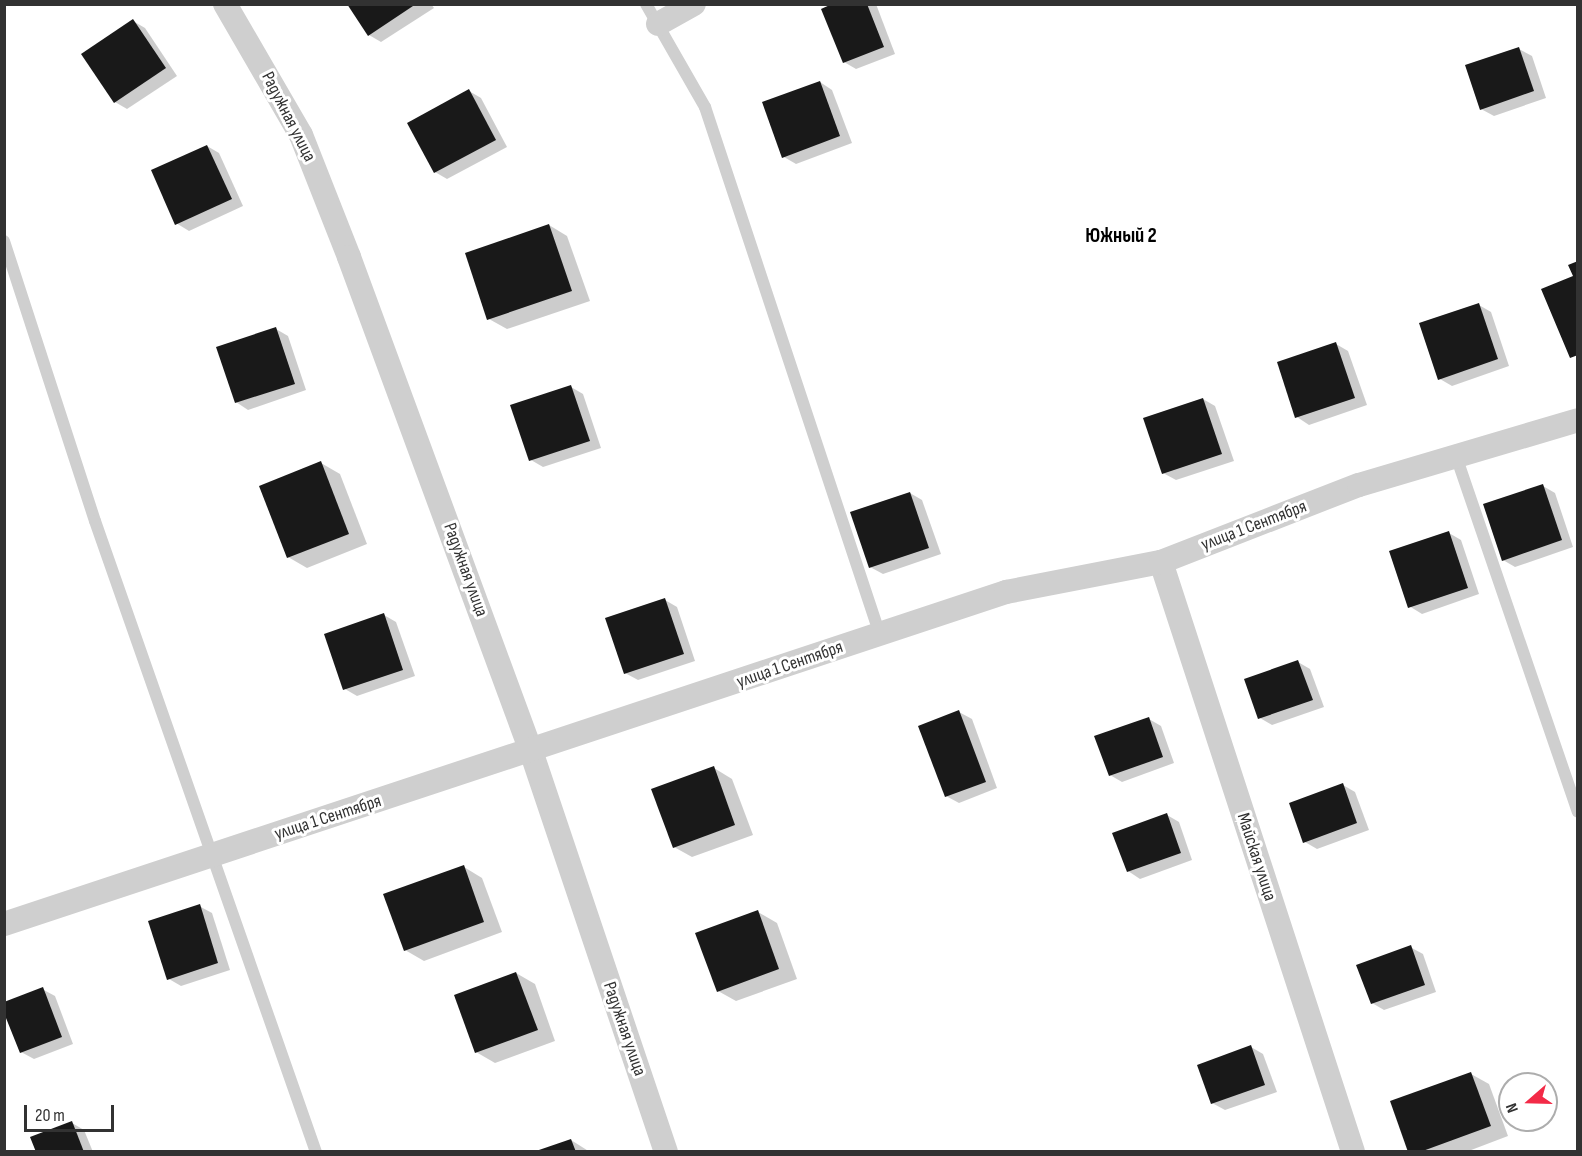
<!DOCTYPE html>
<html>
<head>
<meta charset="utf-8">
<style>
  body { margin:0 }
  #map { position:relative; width:1582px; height:1156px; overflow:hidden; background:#fff; font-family:"Sofia Sans Condensed",sans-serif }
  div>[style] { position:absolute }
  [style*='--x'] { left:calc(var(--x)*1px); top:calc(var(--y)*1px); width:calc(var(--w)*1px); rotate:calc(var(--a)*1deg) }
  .shadow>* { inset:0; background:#0003 }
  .building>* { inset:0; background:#191919 }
  .lane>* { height:12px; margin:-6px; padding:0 6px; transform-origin:6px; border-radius:6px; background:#cfcfcf }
  .street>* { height:24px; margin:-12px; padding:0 12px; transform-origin:12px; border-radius:12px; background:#cfcfcf }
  span { translate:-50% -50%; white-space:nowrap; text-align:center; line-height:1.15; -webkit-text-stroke:6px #fff; paint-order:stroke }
  .street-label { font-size:18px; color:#323232 }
  .quarter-label { font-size:21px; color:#000; font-weight:700 }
  .frame { position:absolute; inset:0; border:6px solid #323232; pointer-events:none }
  .north { position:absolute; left:1498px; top:1072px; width:60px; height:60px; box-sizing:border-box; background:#fff; border:2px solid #adadad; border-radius:50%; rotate:250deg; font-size:16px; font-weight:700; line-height:24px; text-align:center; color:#323232 }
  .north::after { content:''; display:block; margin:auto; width:21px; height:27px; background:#f32a47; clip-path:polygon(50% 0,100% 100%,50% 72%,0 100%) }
  .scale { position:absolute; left:24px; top:1105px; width:90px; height:27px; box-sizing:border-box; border:3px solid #323232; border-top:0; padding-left:8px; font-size:18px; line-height:21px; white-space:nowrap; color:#323232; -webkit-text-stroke:4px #fff; paint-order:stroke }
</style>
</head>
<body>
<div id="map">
  <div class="shadow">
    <i style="clip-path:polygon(349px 4px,431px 4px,434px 8px,381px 42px,369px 35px)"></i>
    <i style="clip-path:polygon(836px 4px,876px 4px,895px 54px,856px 69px,844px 62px)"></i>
    <i style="clip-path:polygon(133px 21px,145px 28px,177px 76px,127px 109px,115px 102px)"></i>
    <i style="clip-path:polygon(1519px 49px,1532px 56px,1546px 98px,1494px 116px,1481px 109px)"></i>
    <i style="clip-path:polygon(820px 82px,832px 90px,852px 143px,796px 164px,784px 157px)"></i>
    <i style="clip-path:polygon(469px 91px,481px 98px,507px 147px,447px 179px,435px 172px)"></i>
    <i style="clip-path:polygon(207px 146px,219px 153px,243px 206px,189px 231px,176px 223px)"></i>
    <i style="clip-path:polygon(549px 225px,567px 236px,590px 301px,507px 329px,489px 319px)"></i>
    <i style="clip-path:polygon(1479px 305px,1491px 312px,1509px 366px,1452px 386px,1440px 379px)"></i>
    <i style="clip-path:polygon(276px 329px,288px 336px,306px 390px,248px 410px,236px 402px)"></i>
    <i style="clip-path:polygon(1336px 344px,1348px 351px,1367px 405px,1309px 425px,1297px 417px)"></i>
    <i style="clip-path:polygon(571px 387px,583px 394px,601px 448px,543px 467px,531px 460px)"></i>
    <i style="clip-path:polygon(1203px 399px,1215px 406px,1234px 461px,1176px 480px,1163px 473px)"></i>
    <i style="clip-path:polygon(321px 463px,340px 474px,367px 544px,307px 568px,288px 557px)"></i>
    <i style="clip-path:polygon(1543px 486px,1555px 493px,1573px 547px,1515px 567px,1503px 560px)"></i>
    <i style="clip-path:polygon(910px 493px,922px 500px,941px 554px,883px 574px,870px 567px)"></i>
    <i style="clip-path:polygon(1449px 533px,1461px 540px,1479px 594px,1422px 614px,1409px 606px)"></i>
    <i style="clip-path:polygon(665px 600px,677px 607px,695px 661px,638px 680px,625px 673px)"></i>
    <i style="clip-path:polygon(384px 615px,396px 622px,415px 676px,357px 696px,345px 689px)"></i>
    <i style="clip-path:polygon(1298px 662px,1310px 669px,1324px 707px,1272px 725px,1260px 718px)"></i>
    <i style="clip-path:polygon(959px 712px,972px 719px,997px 788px,959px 803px,946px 796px)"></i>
    <i style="clip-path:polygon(1149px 719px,1161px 726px,1174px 763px,1122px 782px,1110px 775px)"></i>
    <i style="clip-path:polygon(714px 768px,732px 779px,753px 835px,692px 857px,674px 847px)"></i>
    <i style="clip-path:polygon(1343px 785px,1355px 792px,1369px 830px,1317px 849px,1305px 842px)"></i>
    <i style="clip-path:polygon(1167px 815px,1179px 822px,1192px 860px,1140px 879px,1128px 871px)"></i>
    <i style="clip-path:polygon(464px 867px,482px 878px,502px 932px,424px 961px,405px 950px)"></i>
    <i style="clip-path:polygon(199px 906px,212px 913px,230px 970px,181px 986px,169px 979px)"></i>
    <i style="clip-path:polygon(758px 912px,777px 923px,797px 979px,736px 1001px,718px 991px)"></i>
    <i style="clip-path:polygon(1410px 947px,1423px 954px,1436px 992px,1384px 1010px,1372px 1003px)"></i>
    <i style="clip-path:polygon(516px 973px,535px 984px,555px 1041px,495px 1063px,476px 1052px)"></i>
    <i style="clip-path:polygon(42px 989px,55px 996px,73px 1044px,34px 1059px,21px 1052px)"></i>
    <i style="clip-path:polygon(1251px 1047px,1263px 1054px,1277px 1092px,1225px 1110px,1212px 1103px)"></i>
    <i style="clip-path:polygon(1471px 1074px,1489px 1084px,1508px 1136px,1466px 1152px,1410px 1152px)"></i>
    <i style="clip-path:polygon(72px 1123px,84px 1130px,93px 1152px,37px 1152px)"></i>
    <i style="clip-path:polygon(571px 1140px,590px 1152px,540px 1152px)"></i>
  </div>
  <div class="building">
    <i style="clip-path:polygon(347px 4px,416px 4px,368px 36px)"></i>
    <i style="clip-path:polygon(832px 4px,867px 4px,884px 47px,843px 63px,821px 9px)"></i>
    <i style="clip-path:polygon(133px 19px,166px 68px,114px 103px,81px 54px)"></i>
    <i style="clip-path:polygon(1519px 47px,1534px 91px,1480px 110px,1465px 65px)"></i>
    <i style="clip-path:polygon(820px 81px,840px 136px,782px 158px,762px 102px)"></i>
    <i style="clip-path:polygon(469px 89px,496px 140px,434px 173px,407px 123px)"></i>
    <i style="clip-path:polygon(207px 145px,232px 199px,175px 225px,151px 170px)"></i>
    <i style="clip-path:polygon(549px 224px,572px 291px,487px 320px,465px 253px)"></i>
    <i style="clip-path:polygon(1578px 261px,1578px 355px,1570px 358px,1541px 289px,1573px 276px,1568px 265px)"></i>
    <i style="clip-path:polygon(1479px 303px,1498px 359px,1438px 380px,1419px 323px)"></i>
    <i style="clip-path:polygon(276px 327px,295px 384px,235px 403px,216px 347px)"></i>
    <i style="clip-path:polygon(1336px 342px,1355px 398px,1295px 418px,1277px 362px)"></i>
    <i style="clip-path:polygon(571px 385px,590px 441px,529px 461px,510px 405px)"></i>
    <i style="clip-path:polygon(1203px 398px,1222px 454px,1162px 474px,1143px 418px)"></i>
    <i style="clip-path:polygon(321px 461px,349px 534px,287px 558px,259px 486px)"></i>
    <i style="clip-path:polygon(1543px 484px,1562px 540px,1502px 561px,1483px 504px)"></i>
    <i style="clip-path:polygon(910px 492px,929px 548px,869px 568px,850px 512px)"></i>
    <i style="clip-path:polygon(1449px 531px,1468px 588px,1408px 608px,1389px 551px)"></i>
    <i style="clip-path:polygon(665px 598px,684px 654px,624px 674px,605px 618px)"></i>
    <i style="clip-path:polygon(384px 613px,403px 670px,343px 690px,324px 634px)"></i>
    <i style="clip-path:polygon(1298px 660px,1313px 700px,1258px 719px,1244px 679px)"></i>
    <i style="clip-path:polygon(959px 710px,986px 782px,945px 797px,918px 726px)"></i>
    <i style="clip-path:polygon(1149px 717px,1163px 757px,1109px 776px,1094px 736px)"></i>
    <i style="clip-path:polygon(714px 766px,735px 825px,673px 848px,651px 789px)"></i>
    <i style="clip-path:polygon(1343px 783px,1357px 823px,1303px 843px,1289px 803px)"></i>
    <i style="clip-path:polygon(1167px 813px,1181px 853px,1127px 872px,1112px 833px)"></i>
    <i style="clip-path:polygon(464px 865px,484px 922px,404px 951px,383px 894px)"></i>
    <i style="clip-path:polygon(200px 904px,218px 963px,167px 980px,148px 921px)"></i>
    <i style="clip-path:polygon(758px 910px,779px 969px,717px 992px,695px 933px)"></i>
    <i style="clip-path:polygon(1411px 945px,1425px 985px,1371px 1004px,1356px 965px)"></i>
    <i style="clip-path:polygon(516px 972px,538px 1030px,475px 1053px,454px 995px)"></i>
    <i style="clip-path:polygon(43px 987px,62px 1037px,20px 1053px,4px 1013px,4px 1002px)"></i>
    <i style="clip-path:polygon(1251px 1045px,1265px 1085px,1211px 1104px,1197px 1065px)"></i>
    <i style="clip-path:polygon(1471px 1072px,1491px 1126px,1420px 1152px,1408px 1152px,1390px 1101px)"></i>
    <i style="clip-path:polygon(72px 1121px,84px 1152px,36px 1152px,30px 1137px)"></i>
    <i style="clip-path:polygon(571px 1139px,576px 1152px,536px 1152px,536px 1151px)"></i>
  </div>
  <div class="lane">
    <i style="--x:646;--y:4;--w:119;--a:60.2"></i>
    <i style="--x:705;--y:107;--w:556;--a:71.66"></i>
    <i style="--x:4;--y:241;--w:294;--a:72"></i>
    <i style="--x:95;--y:521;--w:669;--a:70.7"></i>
    <i style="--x:1456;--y:456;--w:376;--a:71.1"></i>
  </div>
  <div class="street">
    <i style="--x:225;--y:4;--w:151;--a:59.9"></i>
    <i style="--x:301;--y:135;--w:131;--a:68.5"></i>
    <i style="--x:349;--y:257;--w:526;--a:69.78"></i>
    <i style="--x:531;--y:751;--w:423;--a:71.4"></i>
    <i style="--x:658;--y:24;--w:41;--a:-29.1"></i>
    <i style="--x:1161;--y:562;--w:620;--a:71.97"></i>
    <i style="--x:4;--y:924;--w:1056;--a:-18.33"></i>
    <i style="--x:1006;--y:592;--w:158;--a:-11"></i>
    <i style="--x:1161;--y:562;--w:212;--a:-21.3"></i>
    <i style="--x:1359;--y:485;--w:228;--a:-16.5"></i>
  </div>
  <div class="street-label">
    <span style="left:288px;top:117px;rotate:63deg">Радужная улица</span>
    <span style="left:1254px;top:526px;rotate:-21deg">улица 1 Сентября</span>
    <span style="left:465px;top:570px;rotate:70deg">Радужная улица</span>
    <span style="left:790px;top:665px;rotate:-19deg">улица 1 Сентября</span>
    <span style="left:328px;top:818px;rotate:-18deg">улица 1 Сентября</span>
    <span style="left:1256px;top:857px;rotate:72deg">Майская улица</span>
    <span style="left:624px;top:1029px;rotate:71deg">Радужная улица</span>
  </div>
  <div class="quarter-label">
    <span style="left:1121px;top:236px">Южный 2</span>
  </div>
  <div class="frame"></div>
  <div class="north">N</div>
  <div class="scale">20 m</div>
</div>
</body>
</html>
